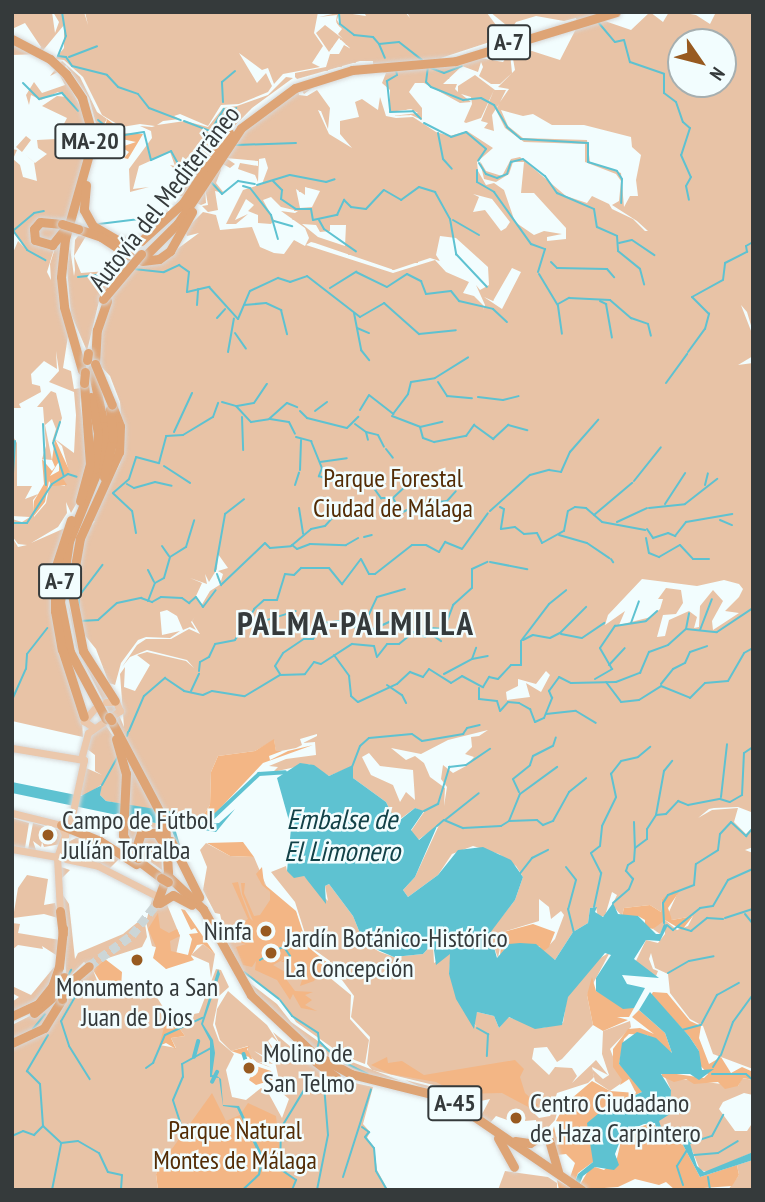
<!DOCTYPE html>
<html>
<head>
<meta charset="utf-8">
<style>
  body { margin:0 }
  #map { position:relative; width:765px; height:1202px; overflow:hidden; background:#f2fdfe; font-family:"PT Sans Narrow",sans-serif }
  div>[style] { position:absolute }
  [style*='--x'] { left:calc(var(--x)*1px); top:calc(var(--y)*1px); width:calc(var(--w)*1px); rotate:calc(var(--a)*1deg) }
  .green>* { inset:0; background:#e8c3a6 }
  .forest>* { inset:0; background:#f3b685 }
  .water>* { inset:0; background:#5ec2d1 }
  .stream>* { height:2px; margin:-1px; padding:0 1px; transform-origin:1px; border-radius:1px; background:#5ec2d1 }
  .canal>* { height:3.5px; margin:-1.75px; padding:0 1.75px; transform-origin:1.75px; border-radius:1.75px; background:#5ec2d1 }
  .highway-tunnel>* { height:9px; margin-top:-4.5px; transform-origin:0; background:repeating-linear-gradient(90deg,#ccd6d7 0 9px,transparent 0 13.5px) }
  .roads { filter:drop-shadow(0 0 2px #d7d8d8) drop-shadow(0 0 2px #d7d8d8) }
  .major>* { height:7px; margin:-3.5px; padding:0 3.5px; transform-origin:3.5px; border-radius:3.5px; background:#ebc8ac }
  .highway>* { height:9px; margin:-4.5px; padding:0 4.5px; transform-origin:4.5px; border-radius:4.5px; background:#dea475 }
  .bridges { filter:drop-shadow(0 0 2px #d7d8d8) drop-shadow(0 0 2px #d7d8d8) }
  .highway-bridge>* { height:9px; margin:-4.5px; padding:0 4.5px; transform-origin:4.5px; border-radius:4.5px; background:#dea475 }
  .dots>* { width:19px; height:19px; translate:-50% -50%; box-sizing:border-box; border:4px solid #f2fdfe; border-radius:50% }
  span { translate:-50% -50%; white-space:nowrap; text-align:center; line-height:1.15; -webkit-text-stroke:5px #f2fdfe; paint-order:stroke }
  .shield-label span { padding:2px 5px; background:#f2fdfe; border:2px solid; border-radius:5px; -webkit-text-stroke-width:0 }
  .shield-label { font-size:24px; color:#353a3b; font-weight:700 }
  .street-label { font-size:26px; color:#353a3b }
  .park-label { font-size:26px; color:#532c05 }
  .poi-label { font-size:26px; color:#353a3b }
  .left { translate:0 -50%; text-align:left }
  .right { translate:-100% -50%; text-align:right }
  .water-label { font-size:28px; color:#134248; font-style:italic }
  .district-label { font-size:33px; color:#353a3b; font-weight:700; letter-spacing:2px }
  .frame { position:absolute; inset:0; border:14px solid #353a3b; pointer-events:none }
  .north { position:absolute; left:667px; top:28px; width:70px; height:70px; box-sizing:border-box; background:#f2fdfe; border:2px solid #a6afb0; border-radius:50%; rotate:125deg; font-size:19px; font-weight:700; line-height:28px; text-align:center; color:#353a3b }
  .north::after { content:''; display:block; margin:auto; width:24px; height:32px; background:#985a20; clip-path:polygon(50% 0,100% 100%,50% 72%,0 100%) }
</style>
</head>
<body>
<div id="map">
  <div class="green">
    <i style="clip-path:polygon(12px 12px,52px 12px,55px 33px,59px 22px,53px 12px,84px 12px,88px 25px,85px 12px,318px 12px,314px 33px,323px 46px,312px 63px,320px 67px,283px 74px,274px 84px,268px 68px,262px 70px,239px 53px,257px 83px,266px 73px,272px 86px,268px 92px,239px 104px,221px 105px,208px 126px,180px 114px,174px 116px,180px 119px,163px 121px,157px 125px,185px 121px,208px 127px,223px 108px,237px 106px,268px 95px,286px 77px,293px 78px,252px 108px,219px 142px,221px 170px,216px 183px,224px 193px,215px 191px,218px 210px,208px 212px,202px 206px,208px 205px,205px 188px,206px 203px,201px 205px,166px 189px,193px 185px,170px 165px,175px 166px,170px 152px,139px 166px,133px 189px,149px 187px,130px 192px,129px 169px,152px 138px,151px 131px,140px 126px,152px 127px,155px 126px,140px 124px,122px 127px,102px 115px,83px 77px,64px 60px,55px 59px,64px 48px,64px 25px,40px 54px,12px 55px,12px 42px,37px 53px,41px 47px,25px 23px,12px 29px)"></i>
    <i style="clip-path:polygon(evenodd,339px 12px,366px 16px,364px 12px,405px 12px,410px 18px,407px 12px,487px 13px,505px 37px,441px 58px,443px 65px,480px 58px,503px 62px,510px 53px,512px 73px,500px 84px,491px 84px,479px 76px,483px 67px,481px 62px,478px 72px,462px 66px,443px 84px,457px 84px,455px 89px,458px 92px,458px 86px,475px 75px,495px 90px,506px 90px,500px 102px,509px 89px,498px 87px,515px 70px,512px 53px,532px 51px,560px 60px,578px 25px,576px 18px,564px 21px,536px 16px,516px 22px,507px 36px,506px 25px,490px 12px,596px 12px,599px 19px,631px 30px,650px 12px,663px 22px,669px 12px,679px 12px,696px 15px,710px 24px,716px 12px,753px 12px,753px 332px,747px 312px,741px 305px,753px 336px,753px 356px,738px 365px,753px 363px,753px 810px,751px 812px,738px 807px,714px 808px,709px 809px,698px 818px,712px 810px,738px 808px,734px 822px,746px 834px,753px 827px,753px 847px,745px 850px,753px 853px,753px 1069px,713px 1054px,703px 1026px,690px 1019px,670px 993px,668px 974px,655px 968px,651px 953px,649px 959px,653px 969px,658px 971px,656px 976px,635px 963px,646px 940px,658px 943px,665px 934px,665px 924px,660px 934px,653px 929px,659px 922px,665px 920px,677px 930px,688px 926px,693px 916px,672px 920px,668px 914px,678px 892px,662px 899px,661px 912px,650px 905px,624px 908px,622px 916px,612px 905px,617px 895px,612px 892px,605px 916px,598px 917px,596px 907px,590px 908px,588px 923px,573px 932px,555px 960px,543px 952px,555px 939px,564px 915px,561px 911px,551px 919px,549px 907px,539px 899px,539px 921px,503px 932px,498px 958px,489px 933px,515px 900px,523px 877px,516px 866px,499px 854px,473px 846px,452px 854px,438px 875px,408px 897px,403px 890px,415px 877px,439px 825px,418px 840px,411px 831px,424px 812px,415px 808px,399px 820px,393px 816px,386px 802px,353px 778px,353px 766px,329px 776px,309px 764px,273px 772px,278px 767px,269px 766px,286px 759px,316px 755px,315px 742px,303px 743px,317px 736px,317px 734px,300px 739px,302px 745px,296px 748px,276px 752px,274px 740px,255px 751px,218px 756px,211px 772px,210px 805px,199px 822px,164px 811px,113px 719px,119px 715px,124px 727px,120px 674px,125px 667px,124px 687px,135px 691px,150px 665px,137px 655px,147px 652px,186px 661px,194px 668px,187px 660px,147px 650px,130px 657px,122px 667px,137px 645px,146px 639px,171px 639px,189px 629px,200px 634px,192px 621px,195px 617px,191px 622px,196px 630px,190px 627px,183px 630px,177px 616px,167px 610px,160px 612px,162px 635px,180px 631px,170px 638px,146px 637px,138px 640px,121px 663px,115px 685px,109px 683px,96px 649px,83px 633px,83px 640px,80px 636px,81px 624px,73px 601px,76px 563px,87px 528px,88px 524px,92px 525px,95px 521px,89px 523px,120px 464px,123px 442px,120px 402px,110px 376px,98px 363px,101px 326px,109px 302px,99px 301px,87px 351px,71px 314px,67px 269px,70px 248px,74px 276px,75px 270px,74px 256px,75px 240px,78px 236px,86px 236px,74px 256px,81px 273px,107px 271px,120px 263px,135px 267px,165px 258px,199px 233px,187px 236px,185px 230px,203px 212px,216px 215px,220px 230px,252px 227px,260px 247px,274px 253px,284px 254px,294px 240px,305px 246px,309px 238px,305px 228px,281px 211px,295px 213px,298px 211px,281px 207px,271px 197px,263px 200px,274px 220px,271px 224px,258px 223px,258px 215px,248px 211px,254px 205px,246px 199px,235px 220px,248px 214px,236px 224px,226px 224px,243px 190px,262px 184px,268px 168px,265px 158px,259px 159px,258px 182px,255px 175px,238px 169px,240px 163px,258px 166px,258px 161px,226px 158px,235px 164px,230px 168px,221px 163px,250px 124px,298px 89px,299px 95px,307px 96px,317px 90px,330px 108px,328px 129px,321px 111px,318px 110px,329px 134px,352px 148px,340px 134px,340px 121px,359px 117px,355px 102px,362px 99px,378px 110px,380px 97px,386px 116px,396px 118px,413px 117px,436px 132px,450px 136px,467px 131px,493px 148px,477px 162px,478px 171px,486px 185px,494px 183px,504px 190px,515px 222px,534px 235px,544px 231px,562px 234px,547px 237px,547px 241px,566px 239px,566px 228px,534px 193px,521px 193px,524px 162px,513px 162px,509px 174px,496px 182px,484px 179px,480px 161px,486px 171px,502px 176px,511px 159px,520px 157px,566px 196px,587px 203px,592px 196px,609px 204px,612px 209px,633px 219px,645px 231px,648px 231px,637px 221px,612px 205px,619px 201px,621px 181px,616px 174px,585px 162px,585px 144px,524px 142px,505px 128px,496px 110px,499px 104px,492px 115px,494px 131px,484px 128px,488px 123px,481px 121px,494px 90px,481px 118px,466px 123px,464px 122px,472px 104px,471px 97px,461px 94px,471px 102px,460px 103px,424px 83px,415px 83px,409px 92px,422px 108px,422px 120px,411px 115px,392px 116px,418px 113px,411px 109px,390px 112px,390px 90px,382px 83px,386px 73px,379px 71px,323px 80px,304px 94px,300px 88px,322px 79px,373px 69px,373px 61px,360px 61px,297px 79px,295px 77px,295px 73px,326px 67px,330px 54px,339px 54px,344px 45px,351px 49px,339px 38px,329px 52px,316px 33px,325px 25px,343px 39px,338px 34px,342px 29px,338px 25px,336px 21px,337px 15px,319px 17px,337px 13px,339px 14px,337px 20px,340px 25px,353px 35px,340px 24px,339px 12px,681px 42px,723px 42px,723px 84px,681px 84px,681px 42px,339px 12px,501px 110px,523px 116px,533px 114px,552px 125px,584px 125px,631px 137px,632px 147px,641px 155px,636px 180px,638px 196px,630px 196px,624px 207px,621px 173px,590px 162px,587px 140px,523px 138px,508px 126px,501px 110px,339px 12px,305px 187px,320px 191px,312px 207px,300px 208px,296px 189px,305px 195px,305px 187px,339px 12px,473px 194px,492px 199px,510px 222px,506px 228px,501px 231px,485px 210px,473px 212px,479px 197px,473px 194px,339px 12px,302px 224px,316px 225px,320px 232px,330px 231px,330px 225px,346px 225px,345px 246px,318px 237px,302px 224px,339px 12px,440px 236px,456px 238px,488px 267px,489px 285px,480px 290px,476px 285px,485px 305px,483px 310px,484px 306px,474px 296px,463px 293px,469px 282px,446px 272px,435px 260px,393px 273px,306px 245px,311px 242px,315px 243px,394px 270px,430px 258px,440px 261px,436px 255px,440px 236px,339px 12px,512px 268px,521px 272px,502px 309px,484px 297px,493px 301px,512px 268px,339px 12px,218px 554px,228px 568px,218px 571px,223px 574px,221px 581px,216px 576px,221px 584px,210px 591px,201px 606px,196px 596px,202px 583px,190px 578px,207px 584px,205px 574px,209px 582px,217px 569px,218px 554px,339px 12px,642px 579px,697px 586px,724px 580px,739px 584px,743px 589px,739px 597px,725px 611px,739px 613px,713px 630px,712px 621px,723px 601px,713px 590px,700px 606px,699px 627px,694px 628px,697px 617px,689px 611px,669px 620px,665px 636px,657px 637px,663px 615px,676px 614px,683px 603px,681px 590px,666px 588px,658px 599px,663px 599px,660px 609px,651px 617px,619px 625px,625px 611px,605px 625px,608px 615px,642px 579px,339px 12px,546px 671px,550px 675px,541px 692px,526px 683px,530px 697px,507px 700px,506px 692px,518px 686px,518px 679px,536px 684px,546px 671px,339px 12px,488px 730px,479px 736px,471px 737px,472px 747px,465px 754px,474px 757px,466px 766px,453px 773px,443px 765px,441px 779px,447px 787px,444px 806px,445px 788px,430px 777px,424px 763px,415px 756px,406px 760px,391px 748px,421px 754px,448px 740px,488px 730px,339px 12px,369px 753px,380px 766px,413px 770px,415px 800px,406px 792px,400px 802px,393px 785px,371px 775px,362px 757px,369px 753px)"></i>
    <i style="clip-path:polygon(62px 61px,80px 77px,97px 112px,107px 119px,101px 129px,106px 140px,126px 144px,121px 147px,101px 140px,97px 153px,99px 135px,89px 98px,66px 65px,61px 71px,85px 115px,87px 149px,61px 244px,55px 246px,47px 272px,51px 280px,50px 264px,55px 248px,61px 246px,58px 285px,68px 336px,63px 368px,71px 371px,74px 389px,81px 388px,80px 373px,83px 380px,80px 403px,89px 468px,83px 492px,71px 513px,66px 502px,67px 513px,58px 527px,31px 543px,65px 528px,52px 570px,53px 619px,81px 704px,83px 737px,12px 721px,12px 537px,18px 547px,27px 545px,18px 544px,12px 536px,12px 519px,22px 522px,30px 517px,12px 516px,12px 435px,17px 443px,17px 486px,32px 486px,25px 499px,38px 494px,33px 500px,34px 517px,46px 503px,50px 483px,65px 486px,62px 477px,69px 472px,62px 446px,55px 439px,52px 442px,56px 429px,52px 419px,45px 425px,52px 460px,42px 459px,46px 446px,43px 407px,37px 407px,51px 391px,56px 393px,62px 418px,55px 439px,74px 453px,76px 415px,74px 392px,49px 382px,59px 371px,56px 351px,57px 369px,44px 361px,31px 374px,32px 384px,40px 386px,41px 392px,19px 404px,21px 408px,12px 408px,12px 255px,18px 241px,26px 249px,12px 231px,12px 149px,17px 150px,13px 159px,20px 165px,23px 177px,37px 181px,34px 162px,16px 147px,26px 136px,31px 140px,22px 152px,35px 163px,47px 154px,38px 148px,37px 140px,56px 139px,67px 118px,42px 106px,57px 96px,67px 97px,58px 92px,41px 100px,31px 95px,29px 105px,26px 95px,34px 82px,42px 93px,65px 85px,58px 72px,50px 76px)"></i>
    <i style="clip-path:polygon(68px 604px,89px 668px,109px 698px,105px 700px,118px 710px,111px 716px,76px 647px)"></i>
    <i style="clip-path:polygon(105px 724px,124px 753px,155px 810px,106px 801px,100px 795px,101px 785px,86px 795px,76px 795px,86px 768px,102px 775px,95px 771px,95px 755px,86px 748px,88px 737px)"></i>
    <i style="clip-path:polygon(122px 816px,160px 824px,163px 837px,151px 829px,130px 848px)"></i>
    <i style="clip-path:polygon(12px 818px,29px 823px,25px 848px,12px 847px)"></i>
    <i style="clip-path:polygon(33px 823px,63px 831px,61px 844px,44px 847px,42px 842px,41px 847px,33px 841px,36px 850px,28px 850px)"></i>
    <i style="clip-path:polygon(145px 833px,161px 840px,162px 870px,142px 856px,140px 838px)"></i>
    <i style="clip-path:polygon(76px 838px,86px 838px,119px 859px,109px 869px,68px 858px,66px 843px)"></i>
    <i style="clip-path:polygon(206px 843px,230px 856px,254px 857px,268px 890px,296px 912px,306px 950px,323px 961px,329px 977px,351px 995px,350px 1019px,369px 1040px,365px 1064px,344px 1056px,296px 1022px,280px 999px,244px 973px,226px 940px,220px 914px,215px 913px,203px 890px,207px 867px,200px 850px)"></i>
    <i style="clip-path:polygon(286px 866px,287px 871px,304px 876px,328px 901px,325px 886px,329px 884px,353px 916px,364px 943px,380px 952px,394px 957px,423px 954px,433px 943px,434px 963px,451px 953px,449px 973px,463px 1010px,476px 1027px,473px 1020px,477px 1012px,494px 1016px,499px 1028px,508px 1017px,542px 1028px,563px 1023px,567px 997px,597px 960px,610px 952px,587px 995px,593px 1025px,562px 1059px,557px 1062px,547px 1047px,534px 1048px,532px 1059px,549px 1075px,555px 1067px,572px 1068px,577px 1076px,572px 1083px,596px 1060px,608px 1075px,592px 1067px,594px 1077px,588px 1083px,557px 1093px,551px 1112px,535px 1114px,539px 1118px,550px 1116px,562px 1096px,555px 1120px,546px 1130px,537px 1131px,536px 1120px,513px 1122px,496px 1116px,490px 1123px,481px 1116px,490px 1099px,462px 1105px,405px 1080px,453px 1092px,442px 1087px,372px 1070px,367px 1064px,370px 1037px,351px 1017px,354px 996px,342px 980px,331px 975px,330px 961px,309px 946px,295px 902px,271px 872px)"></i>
    <i style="clip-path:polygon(61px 867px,70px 870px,61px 879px,61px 892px,69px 904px,75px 959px,78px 953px,123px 934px,144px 917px,147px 937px,142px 947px,105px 959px,93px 970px,103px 996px,137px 994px,141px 1000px,144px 991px,151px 988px,170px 1018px,160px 1045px,176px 1048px,171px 1038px,185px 1036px,172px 1018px,199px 1013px,216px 969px,221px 970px,229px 987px,219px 996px,213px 1025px,219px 1041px,234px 1054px,226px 1070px,232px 1097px,246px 1100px,261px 1088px,266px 1091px,264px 1085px,282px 1118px,289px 1099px,282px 1093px,275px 1062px,277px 1054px,284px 1057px,288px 1052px,281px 1047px,277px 1051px,279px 1042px,273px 1032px,327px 1077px,373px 1087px,363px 1124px,370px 1132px,367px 1138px,374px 1147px,377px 1170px,388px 1190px,161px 1190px,161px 1166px,156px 1174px,158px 1190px,12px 1190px,12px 1047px,40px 1036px,77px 981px,78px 989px,62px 1021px,81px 988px,79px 980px,90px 968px,84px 962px,45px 1001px,61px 967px,63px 981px,66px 979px,64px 921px,57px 889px)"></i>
    <i style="clip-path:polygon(27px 875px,48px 879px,44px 905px,55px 903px,59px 918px,59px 926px,58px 918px,44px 914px,13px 918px,18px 888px)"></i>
    <i style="clip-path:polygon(153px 896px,166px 902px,180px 936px,174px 964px,166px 969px,158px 948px,152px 946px,146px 922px)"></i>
    <i style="clip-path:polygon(12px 923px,20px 924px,18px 933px,60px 940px,56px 955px,42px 946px,43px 949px,18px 945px,12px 950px)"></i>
    <i style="clip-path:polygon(203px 944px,215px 954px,211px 978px,209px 963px,191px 955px)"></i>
    <i style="clip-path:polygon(55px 966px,45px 995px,12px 1013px,12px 1002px,19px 997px,12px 993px,12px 986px,31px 995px)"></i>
    <i style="clip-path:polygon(246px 980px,277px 1004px,291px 1022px,342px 1058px,401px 1081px,351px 1071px,312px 1048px,253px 994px)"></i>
    <i style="clip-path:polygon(228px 991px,267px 1025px,278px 1042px,272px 1037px,268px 1041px,276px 1052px,274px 1061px,254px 1051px,273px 1064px,259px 1062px,272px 1068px,256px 1062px,248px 1054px,248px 1046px,231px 1051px,220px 1040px,215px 1024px,217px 1009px)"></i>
    <i style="clip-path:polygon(59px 1001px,47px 1024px,12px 1042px,12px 1025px)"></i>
    <i style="clip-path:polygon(630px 1021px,631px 1027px,610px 1049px,623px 1082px,610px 1091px,595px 1081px,592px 1069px,603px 1079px,609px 1075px,602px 1054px,603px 1031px)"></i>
    <i style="clip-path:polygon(665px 1077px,738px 1086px,742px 1078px,753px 1080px,753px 1095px,744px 1093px,723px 1102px,719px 1109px,735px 1131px,747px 1131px,753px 1122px,753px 1152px,708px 1172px,700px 1170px,692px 1150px,655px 1123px,668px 1111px,671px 1090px)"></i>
    <i style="clip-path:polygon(753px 1160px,753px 1190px,728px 1190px,739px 1175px,737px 1165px)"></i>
    <i style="clip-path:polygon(505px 1171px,548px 1177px,557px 1183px,557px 1190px,498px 1190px)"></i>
  </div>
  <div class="forest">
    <i style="clip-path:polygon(107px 119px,115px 125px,113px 133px,143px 134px,128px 159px,124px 158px,129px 152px,121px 147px,136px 142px,103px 135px)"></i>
    <i style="clip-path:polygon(55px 439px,70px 472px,62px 477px,67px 485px,52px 486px,49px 481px,45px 502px,33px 517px,34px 501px,44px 484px,42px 459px,52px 471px,58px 463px,50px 476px,59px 471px,59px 462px,55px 467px,52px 460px)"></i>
    <i style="clip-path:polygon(274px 739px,276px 751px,282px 751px,269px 756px,270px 760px,288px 751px,313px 745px,263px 763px,209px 820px,199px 822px,210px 805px,211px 772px,218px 756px,255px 751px)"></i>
    <i style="clip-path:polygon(243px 842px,254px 857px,230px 856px,207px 843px)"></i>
    <i style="clip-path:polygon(262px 867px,264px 884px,296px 911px,308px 947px,329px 964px,329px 971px,322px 969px,314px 981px,300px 986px,302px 980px,289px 978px,291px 962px,281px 962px,288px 957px,273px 965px,287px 973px,286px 979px,295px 991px,313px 992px,305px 995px,312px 1000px,305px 1005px,317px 1011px,301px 1008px,293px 994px,290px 1000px,277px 980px,255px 970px,256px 961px,252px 967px,243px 965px,236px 947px,246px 944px,231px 941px,229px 932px,248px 919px,232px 883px,238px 882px,241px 894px,250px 918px,253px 921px,242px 894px,241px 883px,245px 883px,244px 893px,254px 916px,260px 915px,270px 900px,270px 892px,262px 885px,256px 874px)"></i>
    <i style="clip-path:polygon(674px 890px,679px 892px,668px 908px,672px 920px,693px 916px,682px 930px,665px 920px,653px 929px,645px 927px,645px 920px,638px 916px,622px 916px,624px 908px,650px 905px,661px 912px,662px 899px)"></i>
    <i style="clip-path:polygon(181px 909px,185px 910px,215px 954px,203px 944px,197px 945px,191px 956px,194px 960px,166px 969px,153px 958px,156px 947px,148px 929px,158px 913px,160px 928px,169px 933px,177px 929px,180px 936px,170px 941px,171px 951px,188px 955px,192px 939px,189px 934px,198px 933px,195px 928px,191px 930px)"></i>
    <i style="clip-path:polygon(533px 924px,555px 932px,549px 947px,543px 952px,539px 946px,509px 944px,500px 955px,503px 932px)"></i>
    <i style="clip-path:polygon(105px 959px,122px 972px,121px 988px,136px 990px,136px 995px,103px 996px,104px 988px,93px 970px)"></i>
    <i style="clip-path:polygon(592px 977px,596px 991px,634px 1008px,629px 1017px,617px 1017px,628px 1020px,603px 1031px,593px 1025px,587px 995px)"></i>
    <i style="clip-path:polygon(653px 992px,667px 993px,690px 1021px,701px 1026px,699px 1038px,709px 1064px,721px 1057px,731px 1073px,742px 1067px,751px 1071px,753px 1080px,743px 1078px,738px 1086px,725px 1089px,718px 1082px,694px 1084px,686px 1079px,674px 1082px,661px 1076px,663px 1072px,704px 1078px,708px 1074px,698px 1063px,699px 1051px,689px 1036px,651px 995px)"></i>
    <i style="clip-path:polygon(639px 1010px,665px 1033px,672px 1053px,647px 1035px,629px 1034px,624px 1039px,619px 1064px,642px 1087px,642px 1092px,604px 1109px,593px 1162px,578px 1173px,572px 1190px,559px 1190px,557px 1180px,567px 1186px,575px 1163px,566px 1154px,557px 1155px,551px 1138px,554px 1126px,556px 1137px,560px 1135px,563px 1125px,556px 1121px,565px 1104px,592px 1081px,610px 1091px,636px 1093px,629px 1079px,620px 1085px,622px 1080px,613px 1067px,613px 1049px,628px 1029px,640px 1028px,654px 1034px,632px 1017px)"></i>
    <i style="clip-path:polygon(172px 1018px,185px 1036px,171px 1038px,176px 1049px,166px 1043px,159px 1046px,166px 1020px)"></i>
    <i style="clip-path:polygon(250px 1046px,247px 1049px,256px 1066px,271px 1071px,275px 1079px,256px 1085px,249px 1080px,254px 1069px,249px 1057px,231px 1051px)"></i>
    <i style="clip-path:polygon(387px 1057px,388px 1063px,402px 1061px,424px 1075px,515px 1060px,524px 1069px,520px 1077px,525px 1093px,538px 1105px,534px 1110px,502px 1093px,459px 1094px,436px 1082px,390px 1074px,371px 1065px)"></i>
    <i style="clip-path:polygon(212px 1093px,226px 1121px,240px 1115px,248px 1103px,276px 1116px,282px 1168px,295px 1181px,293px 1190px,158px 1190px,156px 1174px,164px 1160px)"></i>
    <i style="clip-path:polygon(651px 1123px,682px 1143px,700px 1177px,737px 1165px,739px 1175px,732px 1186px,675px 1190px,666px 1182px,659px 1185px,635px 1179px,618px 1187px,577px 1190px,588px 1171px,595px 1167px,604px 1170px,617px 1158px,623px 1133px)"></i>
  </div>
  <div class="water">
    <i style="clip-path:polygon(300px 763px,314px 765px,329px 776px,353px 765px,353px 778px,386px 802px,393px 816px,400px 820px,415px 808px,424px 811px,411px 830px,419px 840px,438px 824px,415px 877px,403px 890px,408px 897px,438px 875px,458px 850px,483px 847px,511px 860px,523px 877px,515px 900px,490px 933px,497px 958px,509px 944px,520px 943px,536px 944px,555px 960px,573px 932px,588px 923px,590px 908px,597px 907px,595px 912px,603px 917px,613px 903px,618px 914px,638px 916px,656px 934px,660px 934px,664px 924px,668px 925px,660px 941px,646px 940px,634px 959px,659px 978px,622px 975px,627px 984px,645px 988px,634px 1008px,623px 1009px,596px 991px,596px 978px,611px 955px,605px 953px,568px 997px,562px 1025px,535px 1029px,509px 1017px,499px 1028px,494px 1016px,477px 1012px,474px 1029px,456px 999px,449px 974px,450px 954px,436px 965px,433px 943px,423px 954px,394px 957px,380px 951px,364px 943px,353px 916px,329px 884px,325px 886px,326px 904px,304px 876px,294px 878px,287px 871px,291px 828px,277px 778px)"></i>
    <i style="clip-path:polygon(12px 782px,81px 796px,102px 785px,100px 795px,106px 801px,174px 812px,207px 824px,219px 823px,235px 809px,216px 832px,174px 825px,187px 869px,172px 831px,160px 824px,12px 793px)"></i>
    <i style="clip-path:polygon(218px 969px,220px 974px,203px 1024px,213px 1040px,215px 1053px,212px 1075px,217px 1076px,221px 1079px,223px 1105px,239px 1106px,264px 1158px,260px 1175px,244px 1190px,241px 1190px,258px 1174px,261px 1159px,237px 1108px,223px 1106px,219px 1078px,210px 1077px,210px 1041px,201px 1024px)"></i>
    <i style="clip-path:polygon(650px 992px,689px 1036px,699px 1051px,702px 1070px,714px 1069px,699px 1080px,690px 1074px,661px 1074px,671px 1090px,670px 1114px,659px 1121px,661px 1127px,687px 1134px,697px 1166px,704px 1172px,753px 1152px,753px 1160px,700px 1177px,682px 1143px,670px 1134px,657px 1134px,655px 1123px,644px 1124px,623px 1133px,615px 1154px,619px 1165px,614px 1170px,595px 1167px,583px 1176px,577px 1190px,572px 1190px,578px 1174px,593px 1162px,587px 1123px,604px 1109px,642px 1092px,619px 1064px,622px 1043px,637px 1032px,656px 1038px,672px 1053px,665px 1033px,639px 1010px)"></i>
  </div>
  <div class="stream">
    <i style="--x:62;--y:12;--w:24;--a:81"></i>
    <i style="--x:66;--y:36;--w:22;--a:112"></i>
    <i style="--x:58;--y:56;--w:8;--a:7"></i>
    <i style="--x:66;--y:57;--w:11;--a:56"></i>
    <i style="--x:72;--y:66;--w:36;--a:14"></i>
    <i style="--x:107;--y:75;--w:16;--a:47"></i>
    <i style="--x:118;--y:87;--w:21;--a:19"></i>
    <i style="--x:138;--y:94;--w:18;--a:52"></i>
    <i style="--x:149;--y:108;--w:34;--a:21"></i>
    <i style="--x:316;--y:12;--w:1;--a:45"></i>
    <i style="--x:319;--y:13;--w:20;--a:0"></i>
    <i style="--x:339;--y:13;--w:11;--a:85"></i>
    <i style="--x:340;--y:24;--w:18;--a:38"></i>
    <i style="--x:354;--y:35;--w:19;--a:6"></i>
    <i style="--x:373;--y:37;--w:9;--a:49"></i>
    <i style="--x:379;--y:44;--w:20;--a:-6"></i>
    <i style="--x:399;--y:42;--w:29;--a:38"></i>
    <i style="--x:598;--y:22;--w:26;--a:50"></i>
    <i style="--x:615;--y:42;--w:9;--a:-13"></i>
    <i style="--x:624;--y:40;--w:23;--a:75"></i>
    <i style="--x:630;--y:62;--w:36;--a:19"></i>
    <i style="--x:664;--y:74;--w:19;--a:90"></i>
    <i style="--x:664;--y:93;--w:15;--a:37"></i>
    <i style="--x:676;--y:102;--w:21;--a:71"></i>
    <i style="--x:683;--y:122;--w:9;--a:41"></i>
    <i style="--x:690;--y:128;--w:28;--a:108"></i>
    <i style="--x:681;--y:155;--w:24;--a:66"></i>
    <i style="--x:691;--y:177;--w:10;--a:119"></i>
    <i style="--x:686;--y:186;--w:14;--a:78"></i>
    <i style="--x:379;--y:44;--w:15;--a:67"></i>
    <i style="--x:69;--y:57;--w:30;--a:-21"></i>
    <i style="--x:428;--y:66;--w:16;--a:97"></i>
    <i style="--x:426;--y:82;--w:7;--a:45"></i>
    <i style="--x:431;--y:87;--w:35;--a:22"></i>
    <i style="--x:463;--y:100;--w:18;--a:-6"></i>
    <i style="--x:481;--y:98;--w:15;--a:28"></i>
    <i style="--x:494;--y:105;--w:26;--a:59"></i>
    <i style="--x:507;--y:127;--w:18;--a:41"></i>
    <i style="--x:521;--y:139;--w:67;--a:3.4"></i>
    <i style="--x:588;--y:143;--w:19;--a:90"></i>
    <i style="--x:588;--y:162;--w:30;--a:17"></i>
    <i style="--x:617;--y:171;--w:9;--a:58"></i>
    <i style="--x:622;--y:179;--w:24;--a:92"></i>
    <i style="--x:431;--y:68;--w:14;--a:21"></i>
    <i style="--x:444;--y:73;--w:19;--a:-21"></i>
    <i style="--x:396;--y:70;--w:5;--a:79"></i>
    <i style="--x:397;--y:75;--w:12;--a:149"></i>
    <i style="--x:387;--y:81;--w:31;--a:84"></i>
    <i style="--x:390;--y:112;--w:23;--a:-2"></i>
    <i style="--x:413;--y:111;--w:11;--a:45"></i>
    <i style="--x:23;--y:83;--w:23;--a:45"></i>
    <i style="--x:39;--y:99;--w:24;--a:-15"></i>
    <i style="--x:62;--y:93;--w:24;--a:48"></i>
    <i style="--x:223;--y:102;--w:20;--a:-93"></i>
    <i style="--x:222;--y:82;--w:17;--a:-40"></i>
    <i style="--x:219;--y:118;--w:20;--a:-30"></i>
    <i style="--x:98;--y:120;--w:26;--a:39"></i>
    <i style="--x:118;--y:136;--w:26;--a:-9"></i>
    <i style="--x:144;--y:132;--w:29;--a:76"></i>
    <i style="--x:151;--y:160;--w:22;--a:-24"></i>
    <i style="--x:171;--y:151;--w:29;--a:61"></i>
    <i style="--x:185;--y:176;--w:9;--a:21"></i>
    <i style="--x:184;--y:121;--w:31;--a:21"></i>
    <i style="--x:424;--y:123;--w:30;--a:27"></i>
    <i style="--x:451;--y:137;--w:16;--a:-18"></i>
    <i style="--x:466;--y:132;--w:26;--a:40"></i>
    <i style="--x:486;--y:149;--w:14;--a:124"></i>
    <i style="--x:210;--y:132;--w:27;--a:-59"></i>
    <i style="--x:438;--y:133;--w:26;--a:79"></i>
    <i style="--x:443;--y:159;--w:13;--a:48"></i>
    <i style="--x:236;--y:145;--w:60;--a:-1.9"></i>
    <i style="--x:479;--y:163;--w:13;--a:58"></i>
    <i style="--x:486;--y:174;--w:12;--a:20"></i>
    <i style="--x:497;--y:178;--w:11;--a:-22"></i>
    <i style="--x:507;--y:174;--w:13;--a:-72"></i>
    <i style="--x:511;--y:162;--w:12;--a:-14"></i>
    <i style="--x:523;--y:159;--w:28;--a:38"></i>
    <i style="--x:545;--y:176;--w:21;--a:55"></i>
    <i style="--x:557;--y:193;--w:40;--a:23.4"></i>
    <i style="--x:594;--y:209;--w:18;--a:81"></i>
    <i style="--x:597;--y:227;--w:22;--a:24"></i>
    <i style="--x:617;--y:236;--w:15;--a:86"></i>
    <i style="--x:618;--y:251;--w:28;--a:39"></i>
    <i style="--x:640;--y:269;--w:16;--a:75"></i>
    <i style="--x:477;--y:170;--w:12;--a:90"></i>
    <i style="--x:477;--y:182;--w:20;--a:30"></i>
    <i style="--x:494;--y:192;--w:64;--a:54.6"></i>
    <i style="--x:531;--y:244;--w:15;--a:20"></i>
    <i style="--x:545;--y:249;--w:24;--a:107"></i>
    <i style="--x:273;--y:181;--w:13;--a:45"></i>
    <i style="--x:282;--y:190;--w:9;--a:96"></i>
    <i style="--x:281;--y:199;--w:18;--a:34"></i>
    <i style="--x:296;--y:209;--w:15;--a:0"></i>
    <i style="--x:311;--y:209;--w:11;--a:80"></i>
    <i style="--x:313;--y:220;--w:25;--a:-12"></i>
    <i style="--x:337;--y:215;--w:17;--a:-65"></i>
    <i style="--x:344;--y:200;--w:10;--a:45"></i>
    <i style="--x:351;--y:207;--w:15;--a:8"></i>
    <i style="--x:366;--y:209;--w:26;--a:-47"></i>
    <i style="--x:384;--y:190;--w:20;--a:30"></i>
    <i style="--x:401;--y:200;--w:22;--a:-36"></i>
    <i style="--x:419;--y:187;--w:17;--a:17"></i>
    <i style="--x:435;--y:192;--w:31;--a:61"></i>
    <i style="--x:450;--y:219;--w:36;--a:80"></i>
    <i style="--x:456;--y:254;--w:45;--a:46.8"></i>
    <i style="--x:211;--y:182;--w:16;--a:47"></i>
    <i style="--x:222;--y:194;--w:21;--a:-39"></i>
    <i style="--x:238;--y:181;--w:17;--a:10"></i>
    <i style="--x:257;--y:185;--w:34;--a:-17"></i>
    <i style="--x:290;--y:175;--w:37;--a:11"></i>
    <i style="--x:326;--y:182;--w:9;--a:-18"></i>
    <i style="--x:243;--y:186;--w:7;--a:16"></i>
    <i style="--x:250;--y:188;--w:34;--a:52"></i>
    <i style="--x:271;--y:215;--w:25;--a:74"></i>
    <i style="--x:319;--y:220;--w:10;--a:61"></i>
    <i style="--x:324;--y:229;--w:39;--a:35"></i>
    <i style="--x:453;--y:220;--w:30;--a:30"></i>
    <i style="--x:274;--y:221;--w:19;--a:16"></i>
    <i style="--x:99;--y:224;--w:65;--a:-7"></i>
    <i style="--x:12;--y:229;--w:26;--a:54"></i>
    <i style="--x:27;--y:250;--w:21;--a:29"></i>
    <i style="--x:14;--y:230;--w:26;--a:-40"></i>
    <i style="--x:34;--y:213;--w:10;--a:-11"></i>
    <i style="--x:619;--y:243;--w:13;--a:-13"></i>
    <i style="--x:632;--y:240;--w:27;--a:34"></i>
    <i style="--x:551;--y:262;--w:8;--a:45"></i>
    <i style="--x:557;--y:268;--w:50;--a:1.1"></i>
    <i style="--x:607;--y:269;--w:11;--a:49"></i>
    <i style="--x:134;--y:269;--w:30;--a:6"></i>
    <i style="--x:164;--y:272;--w:17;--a:-25"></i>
    <i style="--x:179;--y:265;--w:12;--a:35"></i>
    <i style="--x:189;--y:272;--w:20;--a:96"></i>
    <i style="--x:187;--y:292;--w:23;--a:-13"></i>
    <i style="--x:209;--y:287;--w:43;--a:47.8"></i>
    <i style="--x:238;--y:319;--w:30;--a:-67"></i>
    <i style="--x:250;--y:291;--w:31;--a:-25"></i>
    <i style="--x:278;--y:278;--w:13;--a:18"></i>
    <i style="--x:290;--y:282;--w:18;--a:-19"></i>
    <i style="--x:307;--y:276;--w:67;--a:37.7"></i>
    <i style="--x:360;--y:317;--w:28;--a:-30"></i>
    <i style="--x:384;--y:303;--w:47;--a:41.5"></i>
    <i style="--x:419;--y:334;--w:37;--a:-6"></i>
    <i style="--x:539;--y:274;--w:37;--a:59"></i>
    <i style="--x:558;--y:306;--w:28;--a:82"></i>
    <i style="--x:78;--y:277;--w:28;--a:-6"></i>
    <i style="--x:106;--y:274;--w:16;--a:-40"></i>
    <i style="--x:118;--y:264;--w:8;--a:0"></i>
    <i style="--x:330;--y:288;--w:31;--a:-32"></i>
    <i style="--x:356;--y:272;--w:34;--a:26"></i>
    <i style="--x:387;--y:287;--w:24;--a:-33"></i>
    <i style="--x:407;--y:274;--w:16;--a:27"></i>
    <i style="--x:421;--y:281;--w:14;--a:69"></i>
    <i style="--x:426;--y:294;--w:25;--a:-7"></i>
    <i style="--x:451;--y:291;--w:13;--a:51"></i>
    <i style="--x:459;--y:301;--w:35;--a:13"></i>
    <i style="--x:493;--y:309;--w:19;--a:43"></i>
    <i style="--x:600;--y:301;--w:7;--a:27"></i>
    <i style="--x:606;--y:304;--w:34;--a:80"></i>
    <i style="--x:558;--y:304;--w:13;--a:-29"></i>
    <i style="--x:569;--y:298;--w:41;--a:2.8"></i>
    <i style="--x:610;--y:300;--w:28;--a:41"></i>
    <i style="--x:631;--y:318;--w:18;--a:19"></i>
    <i style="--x:648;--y:324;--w:12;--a:76"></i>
    <i style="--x:197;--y:305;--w:16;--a:-86"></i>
    <i style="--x:244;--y:305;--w:22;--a:-5"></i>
    <i style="--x:266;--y:303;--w:17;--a:25"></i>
    <i style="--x:281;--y:310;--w:25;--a:76"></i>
    <i style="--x:354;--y:313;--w:38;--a:79"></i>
    <i style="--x:361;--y:350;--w:13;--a:51"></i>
    <i style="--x:217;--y:318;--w:12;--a:-48"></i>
    <i style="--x:357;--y:328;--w:13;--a:23"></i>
    <i style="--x:235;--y:333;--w:19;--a:55"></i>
    <i style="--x:228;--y:352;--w:34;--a:-80"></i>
    <i style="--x:688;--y:352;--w:29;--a:-54"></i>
    <i style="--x:705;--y:329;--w:16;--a:-75"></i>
    <i style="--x:709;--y:314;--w:24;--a:-135"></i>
    <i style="--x:692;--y:297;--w:35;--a:-29"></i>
    <i style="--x:723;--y:280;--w:17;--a:-83"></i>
    <i style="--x:725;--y:263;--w:25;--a:-27"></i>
    <i style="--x:747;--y:252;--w:6;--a:-99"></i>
    <i style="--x:746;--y:246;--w:8;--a:-30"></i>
    <i style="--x:438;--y:382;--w:17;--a:57"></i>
    <i style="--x:447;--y:396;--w:25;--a:5"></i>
    <i style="--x:666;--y:383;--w:36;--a:-54"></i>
    <i style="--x:478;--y:397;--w:25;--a:7"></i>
    <i style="--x:503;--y:400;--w:16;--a:-14"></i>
    <i style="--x:222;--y:402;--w:15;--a:16"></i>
    <i style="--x:236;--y:406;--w:22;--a:47"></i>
    <i style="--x:251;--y:422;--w:18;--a:-9"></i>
    <i style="--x:269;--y:419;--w:24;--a:-42"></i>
    <i style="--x:287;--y:403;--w:11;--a:22"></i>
    <i style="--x:237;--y:406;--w:17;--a:-10"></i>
    <i style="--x:254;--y:403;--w:23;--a:-56"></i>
    <i style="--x:360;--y:410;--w:17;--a:-59"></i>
    <i style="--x:369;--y:395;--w:31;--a:38"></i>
    <i style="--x:393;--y:414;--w:25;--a:-53"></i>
    <i style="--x:408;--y:394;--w:12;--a:-76"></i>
    <i style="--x:411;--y:382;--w:24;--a:-9"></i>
    <i style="--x:435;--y:378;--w:39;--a:-32"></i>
    <i style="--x:300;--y:411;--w:10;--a:45"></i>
    <i style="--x:307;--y:418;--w:41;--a:14"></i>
    <i style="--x:347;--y:428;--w:16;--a:-45"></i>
    <i style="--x:315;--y:411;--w:15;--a:-37"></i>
    <i style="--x:392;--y:416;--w:30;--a:21"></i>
    <i style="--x:420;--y:427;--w:11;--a:75"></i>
    <i style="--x:423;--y:438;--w:12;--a:20"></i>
    <i style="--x:434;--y:442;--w:33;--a:-11"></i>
    <i style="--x:466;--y:436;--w:14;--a:-54"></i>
    <i style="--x:474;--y:425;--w:24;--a:36"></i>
    <i style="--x:493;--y:439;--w:21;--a:-43"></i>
    <i style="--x:508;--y:425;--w:20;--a:15"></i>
    <i style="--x:242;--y:417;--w:33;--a:88"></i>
    <i style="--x:270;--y:419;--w:19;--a:9"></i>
    <i style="--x:289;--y:422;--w:13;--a:63"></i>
    <i style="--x:60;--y:422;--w:22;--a:108"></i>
    <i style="--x:53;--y:443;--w:35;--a:72"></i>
    <i style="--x:43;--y:424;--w:61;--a:87.2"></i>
    <i style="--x:355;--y:424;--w:14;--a:36"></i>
    <i style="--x:366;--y:432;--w:8;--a:76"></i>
    <i style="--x:420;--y:427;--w:23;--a:-13"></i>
    <i style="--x:174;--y:432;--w:43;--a:-65.2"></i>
    <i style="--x:366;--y:432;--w:12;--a:14"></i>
    <i style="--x:378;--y:435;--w:13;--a:63"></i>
    <i style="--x:296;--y:437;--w:16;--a:15"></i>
    <i style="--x:311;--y:441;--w:29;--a:68"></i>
    <i style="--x:322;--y:468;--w:9;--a:111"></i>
    <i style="--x:319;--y:476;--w:15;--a:20"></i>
    <i style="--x:333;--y:481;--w:24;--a:-7"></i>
    <i style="--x:357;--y:478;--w:18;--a:29"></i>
    <i style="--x:373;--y:487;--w:14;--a:54"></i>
    <i style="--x:381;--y:498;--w:12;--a:0"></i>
    <i style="--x:393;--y:498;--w:17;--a:62"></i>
    <i style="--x:401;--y:513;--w:20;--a:-27"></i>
    <i style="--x:419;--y:504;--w:28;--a:-6"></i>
    <i style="--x:447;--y:501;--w:13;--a:-48"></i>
    <i style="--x:386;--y:449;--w:11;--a:52"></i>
    <i style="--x:320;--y:462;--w:27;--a:-8"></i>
    <i style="--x:164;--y:466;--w:31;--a:33"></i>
    <i style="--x:300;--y:470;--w:30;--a:-88"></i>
    <i style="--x:634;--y:481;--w:43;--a:-51.5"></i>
    <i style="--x:127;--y:484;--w:8;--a:30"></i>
    <i style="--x:134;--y:488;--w:22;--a:-16"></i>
    <i style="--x:155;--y:482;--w:17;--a:13"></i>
    <i style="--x:295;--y:485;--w:13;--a:-72"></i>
    <i style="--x:705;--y:485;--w:12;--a:-76"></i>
    <i style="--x:12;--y:490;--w:49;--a:-86.5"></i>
    <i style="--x:394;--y:497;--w:23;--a:-43"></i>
    <i style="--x:665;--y:504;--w:37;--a:-57"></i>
    <i style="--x:500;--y:507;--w:4;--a:27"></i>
    <i style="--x:504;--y:509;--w:20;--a:99"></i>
    <i style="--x:501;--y:529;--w:14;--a:-8"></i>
    <i style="--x:515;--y:527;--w:11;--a:38"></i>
    <i style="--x:524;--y:534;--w:13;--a:-4"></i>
    <i style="--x:537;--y:533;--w:11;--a:63"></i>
    <i style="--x:542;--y:543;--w:25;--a:-29"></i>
    <i style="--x:564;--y:531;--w:20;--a:-79"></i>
    <i style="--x:568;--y:511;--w:8;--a:-30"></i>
    <i style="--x:575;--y:507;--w:11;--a:5"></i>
    <i style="--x:586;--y:508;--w:21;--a:41"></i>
    <i style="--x:602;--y:522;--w:44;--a:10.5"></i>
    <i style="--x:299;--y:508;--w:26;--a:81"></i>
    <i style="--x:649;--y:508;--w:36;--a:-6"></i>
    <i style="--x:685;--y:504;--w:41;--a:-38"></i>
    <i style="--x:490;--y:511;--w:54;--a:-42"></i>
    <i style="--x:530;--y:475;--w:20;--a:-15"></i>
    <i style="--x:549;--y:470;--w:12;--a:9"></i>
    <i style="--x:561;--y:472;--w:22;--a:-66"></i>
    <i style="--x:570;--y:452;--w:43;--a:-48.8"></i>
    <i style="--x:594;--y:515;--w:50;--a:-40.1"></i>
    <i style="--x:720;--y:520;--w:13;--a:23"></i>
    <i style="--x:617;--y:522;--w:33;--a:-25"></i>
    <i style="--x:12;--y:523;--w:15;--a:0"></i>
    <i style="--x:27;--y:523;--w:46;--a:-57.3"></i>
    <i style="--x:52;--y:484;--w:19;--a:-32"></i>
    <i style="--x:68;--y:474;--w:9;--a:18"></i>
    <i style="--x:647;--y:529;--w:11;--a:56"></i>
    <i style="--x:653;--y:538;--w:16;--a:-18"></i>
    <i style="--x:668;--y:533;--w:8;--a:23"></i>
    <i style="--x:675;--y:536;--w:18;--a:-52"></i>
    <i style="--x:686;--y:522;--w:47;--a:-9.9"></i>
    <i style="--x:136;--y:533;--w:22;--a:-100"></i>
    <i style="--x:132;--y:511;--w:26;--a:-137"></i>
    <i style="--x:113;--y:493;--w:21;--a:-41"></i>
    <i style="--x:129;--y:479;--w:23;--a:-72"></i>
    <i style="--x:136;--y:457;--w:24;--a:15"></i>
    <i style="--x:159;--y:463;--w:28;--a:-75"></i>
    <i style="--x:166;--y:436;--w:17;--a:-3"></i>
    <i style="--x:183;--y:435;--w:35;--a:-31"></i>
    <i style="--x:213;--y:417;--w:15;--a:-70"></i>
    <i style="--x:559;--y:535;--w:29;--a:16"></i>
    <i style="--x:587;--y:543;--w:27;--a:34"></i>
    <i style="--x:364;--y:537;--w:8;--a:-14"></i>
    <i style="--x:646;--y:538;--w:15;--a:79"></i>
    <i style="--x:649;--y:553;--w:11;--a:22"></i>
    <i style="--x:659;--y:557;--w:24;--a:-30"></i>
    <i style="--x:680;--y:545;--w:19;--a:47"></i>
    <i style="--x:693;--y:559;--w:16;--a:0"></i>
    <i style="--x:292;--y:545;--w:6;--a:39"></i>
    <i style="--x:297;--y:549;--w:14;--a:-21"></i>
    <i style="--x:310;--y:544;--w:36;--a:2"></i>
    <i style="--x:346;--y:545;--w:14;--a:-30"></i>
    <i style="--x:162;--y:546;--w:12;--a:55"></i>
    <i style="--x:611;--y:559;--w:4;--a:56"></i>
    <i style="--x:490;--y:562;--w:38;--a:11"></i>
    <i style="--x:148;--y:570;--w:13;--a:63"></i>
    <i style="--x:215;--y:571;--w:58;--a:-80"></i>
    <i style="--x:225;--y:514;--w:24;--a:-38"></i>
    <i style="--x:217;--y:574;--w:12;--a:70"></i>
    <i style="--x:222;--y:584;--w:59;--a:-43.6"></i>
    <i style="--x:265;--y:543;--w:7;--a:45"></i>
    <i style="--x:270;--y:548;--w:21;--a:-5"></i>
    <i style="--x:291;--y:546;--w:26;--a:-40"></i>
    <i style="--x:311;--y:529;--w:14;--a:-12"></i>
    <i style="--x:325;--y:526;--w:24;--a:-48"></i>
    <i style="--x:148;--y:601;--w:19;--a:-69"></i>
    <i style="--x:155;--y:583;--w:10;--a:-29"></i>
    <i style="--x:164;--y:578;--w:22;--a:-74"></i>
    <i style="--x:170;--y:557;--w:19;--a:-32"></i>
    <i style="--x:186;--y:547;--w:28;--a:-73"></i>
    <i style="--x:79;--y:606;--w:10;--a:-90"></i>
    <i style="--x:79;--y:596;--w:39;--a:-53"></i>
    <i style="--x:80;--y:621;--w:18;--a:-3"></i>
    <i style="--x:98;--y:620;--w:25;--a:-42"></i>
    <i style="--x:117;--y:603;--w:25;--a:-12"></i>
    <i style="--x:141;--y:598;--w:12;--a:20"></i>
    <i style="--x:152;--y:602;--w:10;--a:-29"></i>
    <i style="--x:161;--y:597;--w:21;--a:3"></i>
    <i style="--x:182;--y:598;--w:9;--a:36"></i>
    <i style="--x:189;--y:603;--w:9;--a:-41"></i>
    <i style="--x:196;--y:597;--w:12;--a:55"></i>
    <i style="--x:203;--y:607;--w:21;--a:-53"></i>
    <i style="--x:631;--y:623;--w:23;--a:-70"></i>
    <i style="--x:244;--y:627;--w:54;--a:-17.1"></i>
    <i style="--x:363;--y:627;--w:33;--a:-65"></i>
    <i style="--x:377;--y:597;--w:29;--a:-16"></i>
    <i style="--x:686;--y:629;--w:16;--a:-79"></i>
    <i style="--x:700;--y:630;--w:33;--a:-69"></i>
    <i style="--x:428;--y:632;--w:16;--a:35"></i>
    <i style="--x:561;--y:634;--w:21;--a:11"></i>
    <i style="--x:582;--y:638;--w:27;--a:-34"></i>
    <i style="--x:523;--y:640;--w:11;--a:-27"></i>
    <i style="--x:533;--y:635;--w:17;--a:10"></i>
    <i style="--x:550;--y:638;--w:11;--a:-27"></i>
    <i style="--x:560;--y:633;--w:37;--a:-45"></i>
    <i style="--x:334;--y:655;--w:26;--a:54"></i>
    <i style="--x:349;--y:676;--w:20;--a:84"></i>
    <i style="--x:351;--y:696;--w:9;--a:41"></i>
    <i style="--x:358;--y:702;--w:43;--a:-24.8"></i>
    <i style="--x:397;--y:684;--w:18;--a:-43"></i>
    <i style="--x:410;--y:672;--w:14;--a:21"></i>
    <i style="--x:423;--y:677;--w:10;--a:-53"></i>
    <i style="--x:429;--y:669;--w:26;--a:32"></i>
    <i style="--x:451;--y:683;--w:13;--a:-32"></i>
    <i style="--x:462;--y:676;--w:24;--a:28"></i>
    <i style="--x:483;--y:687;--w:12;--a:-59"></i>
    <i style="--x:489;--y:677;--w:9;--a:13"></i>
    <i style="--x:498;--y:679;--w:19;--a:-47"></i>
    <i style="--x:511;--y:665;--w:10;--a:0"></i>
    <i style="--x:521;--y:665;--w:24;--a:-90"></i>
    <i style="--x:521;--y:641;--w:46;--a:-52.9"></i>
    <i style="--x:549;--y:604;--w:22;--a:-39"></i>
    <i style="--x:472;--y:659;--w:16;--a:-11"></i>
    <i style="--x:609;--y:665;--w:23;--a:-47"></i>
    <i style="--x:199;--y:671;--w:9;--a:-84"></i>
    <i style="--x:200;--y:662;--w:10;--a:-29"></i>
    <i style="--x:209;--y:657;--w:14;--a:-65"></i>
    <i style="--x:215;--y:644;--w:20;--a:-11"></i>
    <i style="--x:235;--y:640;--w:36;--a:-58"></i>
    <i style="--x:254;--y:609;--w:13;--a:-42"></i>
    <i style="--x:264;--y:600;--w:13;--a:0"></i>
    <i style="--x:277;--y:600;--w:27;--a:-73"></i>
    <i style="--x:285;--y:574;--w:9;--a:6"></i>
    <i style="--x:294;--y:575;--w:10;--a:-45"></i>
    <i style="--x:301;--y:568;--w:28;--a:0"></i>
    <i style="--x:329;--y:568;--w:21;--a:51"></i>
    <i style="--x:342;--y:584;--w:31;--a:-53"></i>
    <i style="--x:361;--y:559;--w:17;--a:62"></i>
    <i style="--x:369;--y:574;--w:6;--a:0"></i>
    <i style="--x:375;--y:574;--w:47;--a:-38.1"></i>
    <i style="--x:412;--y:545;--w:14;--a:0"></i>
    <i style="--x:426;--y:545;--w:15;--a:28"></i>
    <i style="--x:439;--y:552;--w:12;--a:-59"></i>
    <i style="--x:445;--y:542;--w:18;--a:22"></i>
    <i style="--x:462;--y:549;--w:44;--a:-54.2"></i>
    <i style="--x:280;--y:674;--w:9;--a:-122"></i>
    <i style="--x:275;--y:666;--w:15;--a:-58"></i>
    <i style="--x:283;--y:653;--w:25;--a:-34"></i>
    <i style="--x:304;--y:639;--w:9;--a:0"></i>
    <i style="--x:313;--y:639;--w:19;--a:-58"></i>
    <i style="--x:323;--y:623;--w:23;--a:-7"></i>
    <i style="--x:346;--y:620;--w:9;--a:49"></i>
    <i style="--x:352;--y:627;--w:22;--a:5"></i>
    <i style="--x:374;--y:629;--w:26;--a:-25"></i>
    <i style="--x:444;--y:674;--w:32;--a:-28"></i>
    <i style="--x:472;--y:659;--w:12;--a:-70"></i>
    <i style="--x:595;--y:679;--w:20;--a:-30"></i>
    <i style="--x:612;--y:669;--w:24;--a:-120"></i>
    <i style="--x:600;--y:648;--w:27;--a:-56"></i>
    <i style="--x:615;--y:626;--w:31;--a:-9"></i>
    <i style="--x:646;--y:621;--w:15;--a:-42"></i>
    <i style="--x:606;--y:682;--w:25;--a:53"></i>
    <i style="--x:621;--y:702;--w:18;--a:-6"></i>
    <i style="--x:639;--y:700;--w:26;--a:-32"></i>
    <i style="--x:661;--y:686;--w:31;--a:22"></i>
    <i style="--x:690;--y:698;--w:21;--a:-45"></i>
    <i style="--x:705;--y:683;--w:23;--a:-5"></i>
    <i style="--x:728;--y:681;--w:32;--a:-60"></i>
    <i style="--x:744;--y:653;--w:10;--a:-29"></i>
    <i style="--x:661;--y:684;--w:19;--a:-51"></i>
    <i style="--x:673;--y:669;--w:13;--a:-27"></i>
    <i style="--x:685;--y:663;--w:12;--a:-66"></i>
    <i style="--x:690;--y:652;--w:18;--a:-19"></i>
    <i style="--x:387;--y:685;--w:18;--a:34"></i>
    <i style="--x:402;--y:695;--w:9;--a:63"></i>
    <i style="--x:479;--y:688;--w:11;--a:90"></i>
    <i style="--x:479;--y:699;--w:18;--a:6"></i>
    <i style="--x:497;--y:701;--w:10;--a:73"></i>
    <i style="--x:500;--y:711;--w:12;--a:-48"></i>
    <i style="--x:508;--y:702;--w:11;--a:5"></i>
    <i style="--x:519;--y:703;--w:13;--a:29"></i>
    <i style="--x:530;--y:709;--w:14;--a:69"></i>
    <i style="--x:535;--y:722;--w:10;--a:-24"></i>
    <i style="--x:544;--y:718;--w:22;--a:-68"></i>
    <i style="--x:552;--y:698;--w:8;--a:-113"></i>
    <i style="--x:549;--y:691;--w:17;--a:-54"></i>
    <i style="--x:559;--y:677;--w:13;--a:27"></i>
    <i style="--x:571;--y:683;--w:45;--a:-1.3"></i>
    <i style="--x:616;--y:682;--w:26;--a:-21"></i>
    <i style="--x:640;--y:673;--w:23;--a:-67"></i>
    <i style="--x:649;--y:652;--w:20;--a:-20"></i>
    <i style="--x:668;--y:645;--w:24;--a:-42"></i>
    <i style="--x:686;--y:629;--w:31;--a:6"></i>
    <i style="--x:717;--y:632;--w:43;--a:-33.7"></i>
    <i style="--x:191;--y:691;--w:19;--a:-65"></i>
    <i style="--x:12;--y:700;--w:34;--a:-66"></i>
    <i style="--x:26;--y:669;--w:15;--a:-86"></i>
    <i style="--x:27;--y:654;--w:33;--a:-52"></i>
    <i style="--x:546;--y:714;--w:30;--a:-6"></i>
    <i style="--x:576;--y:711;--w:23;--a:31"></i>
    <i style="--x:129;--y:731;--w:38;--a:-67"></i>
    <i style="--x:144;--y:696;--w:28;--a:-41"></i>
    <i style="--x:165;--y:678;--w:23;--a:34"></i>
    <i style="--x:184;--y:691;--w:19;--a:12"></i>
    <i style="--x:203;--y:695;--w:10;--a:-24"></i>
    <i style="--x:212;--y:691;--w:33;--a:9"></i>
    <i style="--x:245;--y:696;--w:41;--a:-31"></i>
    <i style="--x:280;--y:675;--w:25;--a:-2"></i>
    <i style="--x:305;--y:674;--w:15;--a:-53"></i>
    <i style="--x:314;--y:662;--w:7;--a:16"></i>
    <i style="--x:321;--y:664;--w:37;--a:-33"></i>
    <i style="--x:352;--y:644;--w:22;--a:5"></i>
    <i style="--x:374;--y:646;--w:11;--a:75"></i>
    <i style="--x:377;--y:657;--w:16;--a:-52"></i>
    <i style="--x:387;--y:644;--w:12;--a:0"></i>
    <i style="--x:399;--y:644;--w:19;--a:-39"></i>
    <i style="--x:414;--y:632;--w:12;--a:24"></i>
    <i style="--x:425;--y:637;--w:11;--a:-56"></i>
    <i style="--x:431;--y:628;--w:13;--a:4"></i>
    <i style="--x:444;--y:629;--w:26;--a:-69"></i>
    <i style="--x:453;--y:605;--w:25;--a:-42"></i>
    <i style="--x:472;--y:588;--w:19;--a:-90"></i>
    <i style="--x:472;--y:569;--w:17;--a:-25"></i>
    <i style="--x:127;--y:736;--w:4;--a:-76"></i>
    <i style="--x:352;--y:767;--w:22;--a:-69"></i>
    <i style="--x:360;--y:746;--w:12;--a:-42"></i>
    <i style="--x:369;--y:738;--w:43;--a:-5.3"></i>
    <i style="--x:412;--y:734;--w:12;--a:35"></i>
    <i style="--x:422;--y:741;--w:42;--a:-9.7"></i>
    <i style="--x:463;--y:734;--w:7;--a:-56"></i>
    <i style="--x:467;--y:728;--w:13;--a:-13"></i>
    <i style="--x:102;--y:785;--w:33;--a:-61"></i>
    <i style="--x:519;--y:792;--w:14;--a:-115"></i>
    <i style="--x:513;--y:779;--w:22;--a:-39"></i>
    <i style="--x:530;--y:765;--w:9;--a:-72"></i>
    <i style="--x:533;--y:756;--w:22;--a:-27"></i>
    <i style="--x:553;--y:746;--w:9;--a:-72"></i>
    <i style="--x:721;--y:797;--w:53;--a:-83.5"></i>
    <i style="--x:424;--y:811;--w:16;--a:-27"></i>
    <i style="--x:438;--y:804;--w:39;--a:-73"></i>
    <i style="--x:449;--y:767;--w:17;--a:-7"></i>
    <i style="--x:466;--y:765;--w:29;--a:-34"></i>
    <i style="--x:656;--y:815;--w:45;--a:-79.7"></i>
    <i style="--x:664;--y:771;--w:13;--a:-51"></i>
    <i style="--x:445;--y:820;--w:43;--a:-38.5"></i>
    <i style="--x:509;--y:821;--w:28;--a:-2"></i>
    <i style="--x:537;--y:820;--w:8;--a:40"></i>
    <i style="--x:543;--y:825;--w:11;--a:-22"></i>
    <i style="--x:553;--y:821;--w:33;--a:-61"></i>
    <i style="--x:569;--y:792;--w:22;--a:-39"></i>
    <i style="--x:634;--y:822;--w:26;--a:88"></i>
    <i style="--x:437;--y:826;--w:9;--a:-41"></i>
    <i style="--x:444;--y:820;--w:21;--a:23"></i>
    <i style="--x:463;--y:828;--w:38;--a:-3"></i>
    <i style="--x:501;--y:826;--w:9;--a:-32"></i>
    <i style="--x:509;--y:821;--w:29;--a:-68"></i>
    <i style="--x:520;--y:794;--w:46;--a:-36.1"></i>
    <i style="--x:566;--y:867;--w:16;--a:52"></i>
    <i style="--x:576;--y:880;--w:30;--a:105"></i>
    <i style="--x:568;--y:909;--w:25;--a:76"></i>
    <i style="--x:518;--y:876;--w:23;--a:-52"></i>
    <i style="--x:532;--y:858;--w:18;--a:-27"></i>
    <i style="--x:613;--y:903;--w:21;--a:-41"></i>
    <i style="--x:629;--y:889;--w:11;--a:-68"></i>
    <i style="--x:633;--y:879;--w:11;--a:-131"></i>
    <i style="--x:626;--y:871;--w:6;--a:-72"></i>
    <i style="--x:628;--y:865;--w:7;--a:-34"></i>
    <i style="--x:634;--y:861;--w:13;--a:-86"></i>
    <i style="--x:635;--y:848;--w:15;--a:-37"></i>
    <i style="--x:647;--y:839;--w:10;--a:-90"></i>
    <i style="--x:647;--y:829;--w:17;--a:-57"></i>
    <i style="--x:656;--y:815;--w:10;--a:-6"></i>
    <i style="--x:666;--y:814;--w:18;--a:-47"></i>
    <i style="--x:678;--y:801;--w:11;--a:22"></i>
    <i style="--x:688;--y:805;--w:33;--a:-11"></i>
    <i style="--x:720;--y:799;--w:10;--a:17"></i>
    <i style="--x:730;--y:802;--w:14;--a:-30"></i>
    <i style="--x:742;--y:795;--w:42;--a:-87.3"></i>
    <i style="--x:744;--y:753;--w:11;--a:-34"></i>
    <i style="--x:753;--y:747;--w:23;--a:-90"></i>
    <i style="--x:594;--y:907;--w:35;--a:-78"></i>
    <i style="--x:601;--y:873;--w:22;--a:-117"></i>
    <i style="--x:591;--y:853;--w:11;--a:-38"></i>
    <i style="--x:600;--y:846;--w:20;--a:-84"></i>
    <i style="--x:602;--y:826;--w:32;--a:-64"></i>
    <i style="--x:616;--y:797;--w:24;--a:-102"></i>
    <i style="--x:611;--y:774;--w:16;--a:-52"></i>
    <i style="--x:621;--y:761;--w:17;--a:-13"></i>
    <i style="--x:638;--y:757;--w:16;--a:-40"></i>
    <i style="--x:745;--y:914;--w:13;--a:51"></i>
    <i style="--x:725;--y:918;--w:29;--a:-18"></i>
    <i style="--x:664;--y:923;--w:20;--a:-93"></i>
    <i style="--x:663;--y:903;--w:9;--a:-58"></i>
    <i style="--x:668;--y:895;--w:28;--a:-21"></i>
    <i style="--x:694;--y:885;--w:21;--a:-85"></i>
    <i style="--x:696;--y:864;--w:26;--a:-32"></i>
    <i style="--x:718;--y:850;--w:16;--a:-83"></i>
    <i style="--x:720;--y:834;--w:16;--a:-47"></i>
    <i style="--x:731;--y:822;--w:21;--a:43"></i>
    <i style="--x:746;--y:836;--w:11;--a:-49"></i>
    <i style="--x:667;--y:925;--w:8;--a:40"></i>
    <i style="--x:673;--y:930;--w:35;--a:-39"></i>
    <i style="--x:700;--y:908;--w:13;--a:-9"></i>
    <i style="--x:713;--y:906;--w:30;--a:-60"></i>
    <i style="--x:728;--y:880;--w:27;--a:-24"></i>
    <i style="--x:678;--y:927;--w:14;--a:17"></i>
    <i style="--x:691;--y:931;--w:21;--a:-39"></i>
    <i style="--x:707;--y:918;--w:16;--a:4"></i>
    <i style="--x:268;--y:953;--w:17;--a:-21"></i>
    <i style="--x:284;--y:947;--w:11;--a:56"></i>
    <i style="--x:260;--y:960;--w:6;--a:-31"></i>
    <i style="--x:244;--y:972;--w:44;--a:37.6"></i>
    <i style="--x:668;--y:973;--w:24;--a:-30"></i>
    <i style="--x:689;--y:961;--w:25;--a:-11"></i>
    <i style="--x:68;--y:976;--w:7;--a:-63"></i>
    <i style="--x:75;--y:997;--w:28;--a:120"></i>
    <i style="--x:61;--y:1021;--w:26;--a:72"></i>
    <i style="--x:69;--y:1046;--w:39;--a:58"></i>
    <i style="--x:280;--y:1000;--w:20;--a:53"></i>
    <i style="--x:292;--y:1016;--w:31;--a:33"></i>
    <i style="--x:318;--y:1033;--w:8;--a:83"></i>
    <i style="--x:319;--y:1041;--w:25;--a:45"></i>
    <i style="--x:337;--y:1059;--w:34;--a:26"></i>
    <i style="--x:702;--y:1023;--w:32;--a:-62"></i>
    <i style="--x:717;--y:995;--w:25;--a:-29"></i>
    <i style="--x:477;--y:1028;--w:13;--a:29"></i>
    <i style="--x:488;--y:1034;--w:22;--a:93"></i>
    <i style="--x:33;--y:1029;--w:19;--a:-51"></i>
    <i style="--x:682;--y:1030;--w:20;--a:-15"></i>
    <i style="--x:48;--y:1035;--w:42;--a:120.3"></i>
    <i style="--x:27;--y:1071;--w:18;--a:45"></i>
    <i style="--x:40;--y:1084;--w:42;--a:85.9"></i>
    <i style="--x:43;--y:1126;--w:25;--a:43"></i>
    <i style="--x:61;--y:1143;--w:17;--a:-7"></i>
    <i style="--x:78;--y:1141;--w:24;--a:30"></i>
    <i style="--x:99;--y:1153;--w:21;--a:65"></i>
    <i style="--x:108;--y:1172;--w:14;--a:12"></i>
    <i style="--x:122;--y:1175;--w:15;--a:94"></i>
    <i style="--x:317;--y:1050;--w:9;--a:-77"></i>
    <i style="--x:721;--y:1055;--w:35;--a:-70"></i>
    <i style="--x:733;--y:1022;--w:34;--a:-54"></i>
    <i style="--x:713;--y:1067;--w:13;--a:-58"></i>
    <i style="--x:146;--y:1068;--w:9;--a:-36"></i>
    <i style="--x:153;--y:1063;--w:30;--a:-67"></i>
    <i style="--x:165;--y:1035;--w:41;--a:-24.7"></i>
    <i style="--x:712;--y:1074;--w:34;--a:0"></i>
    <i style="--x:746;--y:1074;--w:9;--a:41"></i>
    <i style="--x:181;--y:1125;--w:26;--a:-108"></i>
    <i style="--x:173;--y:1100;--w:25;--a:-67"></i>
    <i style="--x:183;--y:1077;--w:13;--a:-94"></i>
    <i style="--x:182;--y:1064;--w:35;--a:-29"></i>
    <i style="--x:362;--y:1127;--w:9;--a:36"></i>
    <i style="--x:369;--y:1132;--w:6;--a:129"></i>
    <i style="--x:365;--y:1137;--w:14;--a:51"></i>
    <i style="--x:374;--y:1148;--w:23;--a:85"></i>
    <i style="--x:376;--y:1171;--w:22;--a:60"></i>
    <i style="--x:12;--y:1136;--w:12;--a:-24"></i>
    <i style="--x:23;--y:1131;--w:12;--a:20"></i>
    <i style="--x:34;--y:1135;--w:13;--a:-45"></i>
    <i style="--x:690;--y:1143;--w:23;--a:-18"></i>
    <i style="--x:712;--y:1136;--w:24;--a:-62"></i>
    <i style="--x:694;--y:1155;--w:24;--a:-5"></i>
    <i style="--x:718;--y:1153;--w:23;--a:-31"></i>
    <i style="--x:343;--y:1177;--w:92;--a:-72.3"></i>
    <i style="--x:708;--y:1177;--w:13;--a:81"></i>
    <i style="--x:683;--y:1185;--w:20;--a:-108"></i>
    <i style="--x:677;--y:1166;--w:19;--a:-58"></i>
    <i style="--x:12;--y:1187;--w:3;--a:72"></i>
    <i style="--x:52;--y:1190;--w:47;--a:-78.9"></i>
    <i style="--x:292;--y:1190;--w:11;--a:-68"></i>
    <i style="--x:296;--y:1180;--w:19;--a:-145"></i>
    <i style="--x:280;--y:1169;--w:41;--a:-88.6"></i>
    <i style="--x:281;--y:1128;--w:44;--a:-58.8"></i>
    <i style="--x:317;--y:1190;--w:56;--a:-78.7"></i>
    <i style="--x:328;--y:1135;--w:62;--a:-94.6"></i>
  </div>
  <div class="canal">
    <i style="--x:203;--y:827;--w:77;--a:-43.4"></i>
    <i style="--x:259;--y:774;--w:26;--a:-4"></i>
    <i style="--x:244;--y:1054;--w:13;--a:72"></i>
    <i style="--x:194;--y:1057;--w:16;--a:-75"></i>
    <i style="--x:212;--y:1082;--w:11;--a:-63"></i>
  </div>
  <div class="highway-tunnel">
    <i style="--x:89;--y:966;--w:53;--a:-35.8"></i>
    <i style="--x:132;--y:935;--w:41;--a:-52"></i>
  </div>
  <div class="roads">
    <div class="major">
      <i style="--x:94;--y:709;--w:16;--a:130"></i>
      <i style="--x:84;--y:721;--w:12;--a:35"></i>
      <i style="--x:12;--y:748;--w:73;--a:9.5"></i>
      <i style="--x:84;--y:760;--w:72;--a:102.1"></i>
      <i style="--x:81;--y:759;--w:27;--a:-75"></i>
      <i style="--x:88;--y:733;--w:39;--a:-35"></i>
      <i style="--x:120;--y:711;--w:10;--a:-114"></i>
      <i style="--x:116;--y:702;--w:10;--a:180"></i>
      <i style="--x:12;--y:813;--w:50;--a:13.8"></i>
      <i style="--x:61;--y:825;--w:11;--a:68"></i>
      <i style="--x:65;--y:835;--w:23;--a:110"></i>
      <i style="--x:12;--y:849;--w:46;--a:10.1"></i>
      <i style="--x:57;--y:857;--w:54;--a:86.8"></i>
      <i style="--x:66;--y:859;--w:33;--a:12"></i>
      <i style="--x:98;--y:866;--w:64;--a:27"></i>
    </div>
    <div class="highway">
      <i style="--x:12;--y:39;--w:43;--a:27.8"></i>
      <i style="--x:50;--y:59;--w:22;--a:43"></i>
      <i style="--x:66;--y:74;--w:29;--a:56"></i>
      <i style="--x:82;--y:98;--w:29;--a:74"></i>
      <i style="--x:90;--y:126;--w:28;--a:92"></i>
      <i style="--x:89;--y:154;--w:88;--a:105.8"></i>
      <i style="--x:65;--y:239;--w:38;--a:96"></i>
      <i style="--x:61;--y:277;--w:30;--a:84"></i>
      <i style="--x:64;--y:307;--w:66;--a:74.1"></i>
      <i style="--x:86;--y:185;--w:25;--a:95"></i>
      <i style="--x:84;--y:210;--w:18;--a:61"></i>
      <i style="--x:93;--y:226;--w:32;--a:30"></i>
      <i style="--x:121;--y:242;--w:20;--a:-3"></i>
      <i style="--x:141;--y:241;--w:57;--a:-42.1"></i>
      <i style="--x:183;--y:203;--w:84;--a:-56.7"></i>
      <i style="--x:62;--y:224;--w:22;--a:-175"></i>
      <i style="--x:40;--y:222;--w:9;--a:131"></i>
      <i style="--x:34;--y:229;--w:11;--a:85"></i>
      <i style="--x:35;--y:240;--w:18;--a:16"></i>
      <i style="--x:52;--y:245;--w:21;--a:-51"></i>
      <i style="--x:78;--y:229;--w:24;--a:19"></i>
      <i style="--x:101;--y:237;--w:38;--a:33"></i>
      <i style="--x:144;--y:257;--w:48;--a:-45"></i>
      <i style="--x:178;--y:223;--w:114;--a:-56.4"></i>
      <i style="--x:241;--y:128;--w:67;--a:-36.5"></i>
      <i style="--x:295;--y:88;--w:60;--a:-17.5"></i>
      <i style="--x:352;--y:70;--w:104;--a:-4.9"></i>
      <i style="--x:456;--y:61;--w:167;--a:-17"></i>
      <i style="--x:142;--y:261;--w:17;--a:-7"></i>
      <i style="--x:159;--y:259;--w:14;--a:-36"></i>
      <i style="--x:170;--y:251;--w:45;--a:-60.6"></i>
      <i style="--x:95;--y:364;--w:34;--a:-87"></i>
      <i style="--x:97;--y:330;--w:31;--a:-71"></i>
      <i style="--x:92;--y:369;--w:58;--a:78.1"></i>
      <i style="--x:104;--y:426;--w:28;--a:90"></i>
      <i style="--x:104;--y:454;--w:94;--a:111.9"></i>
      <i style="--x:69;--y:541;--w:62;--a:98.4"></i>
      <i style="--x:60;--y:602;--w:51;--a:78.7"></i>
      <i style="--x:70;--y:652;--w:76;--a:61.8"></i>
      <i style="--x:91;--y:397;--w:37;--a:79"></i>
      <i style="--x:98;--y:433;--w:36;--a:96"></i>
      <i style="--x:112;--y:405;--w:22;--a:69"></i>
      <i style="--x:120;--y:426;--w:26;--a:92"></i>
      <i style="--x:119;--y:452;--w:94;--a:114.4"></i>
      <i style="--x:80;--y:538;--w:52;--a:100"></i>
      <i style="--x:71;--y:589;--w:63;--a:79"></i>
      <i style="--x:83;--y:651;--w:59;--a:57.4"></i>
      <i style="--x:104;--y:477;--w:40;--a:-77"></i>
      <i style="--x:113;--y:438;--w:29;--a:-96"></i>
      <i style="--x:80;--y:501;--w:38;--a:-75"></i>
      <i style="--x:90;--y:464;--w:81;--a:-94.2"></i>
      <i style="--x:71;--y:520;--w:52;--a:108.1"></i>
      <i style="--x:55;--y:569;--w:42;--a:90"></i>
      <i style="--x:55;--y:611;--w:39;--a:80"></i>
      <i style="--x:62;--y:649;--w:71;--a:72.1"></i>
      <i style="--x:111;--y:720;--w:115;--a:62.1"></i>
      <i style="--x:165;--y:822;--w:50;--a:86.6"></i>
      <i style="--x:168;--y:872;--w:33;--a:110"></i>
      <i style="--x:116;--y:739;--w:35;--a:74"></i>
      <i style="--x:126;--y:773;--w:62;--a:92.8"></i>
      <i style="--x:123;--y:835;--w:27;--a:62"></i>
      <i style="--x:136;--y:859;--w:31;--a:37"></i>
      <i style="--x:61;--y:825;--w:42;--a:22.3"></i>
      <i style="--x:100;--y:841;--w:43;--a:32.6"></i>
      <i style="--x:171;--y:841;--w:63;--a:63.4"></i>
      <i style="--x:142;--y:858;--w:12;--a:-121"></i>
      <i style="--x:136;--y:848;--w:16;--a:-72"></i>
      <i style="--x:141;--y:833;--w:16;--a:0"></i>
      <i style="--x:157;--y:833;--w:15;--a:58"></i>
      <i style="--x:169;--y:877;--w:47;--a:43.3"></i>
      <i style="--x:203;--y:909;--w:98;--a:60.8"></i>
      <i style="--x:251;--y:995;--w:86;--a:43.1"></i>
      <i style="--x:314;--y:1054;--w:42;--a:28.4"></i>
      <i style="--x:351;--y:1074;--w:99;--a:14"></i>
      <i style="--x:447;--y:1098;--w:163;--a:34.3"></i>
      <i style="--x:160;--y:903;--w:15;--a:-32"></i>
      <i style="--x:173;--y:895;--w:21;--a:28"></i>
      <i style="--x:60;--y:911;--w:23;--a:83"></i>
      <i style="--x:34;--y:1013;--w:72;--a:-40.5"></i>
      <i style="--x:12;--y:1016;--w:29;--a:-25"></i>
      <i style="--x:38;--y:1004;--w:22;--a:-51"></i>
      <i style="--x:52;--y:987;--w:21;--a:-71"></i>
      <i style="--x:59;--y:967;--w:39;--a:-84"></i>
      <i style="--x:12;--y:1043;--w:35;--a:-25"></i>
      <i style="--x:44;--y:1028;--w:34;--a:-58"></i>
      <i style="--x:312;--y:1059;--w:30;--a:37"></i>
      <i style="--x:498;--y:1138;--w:33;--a:61"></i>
      <i style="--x:549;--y:1140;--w:33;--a:74"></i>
      <i style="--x:515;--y:1141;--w:15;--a:8"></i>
      <i style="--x:530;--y:1143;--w:15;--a:-32"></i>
    </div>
  </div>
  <div class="bridges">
    <div class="highway-bridge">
      <i style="--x:62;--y:224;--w:17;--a:17"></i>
      <i style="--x:103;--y:299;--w:59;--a:-49.8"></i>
      <i style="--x:87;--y:360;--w:7;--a:-82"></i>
      <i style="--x:95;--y:364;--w:44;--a:67.5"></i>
      <i style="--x:84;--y:383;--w:11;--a:-85"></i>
      <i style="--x:109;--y:717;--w:4;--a:56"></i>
      <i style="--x:129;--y:852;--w:11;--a:34"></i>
      <i style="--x:161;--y:878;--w:8;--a:30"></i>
      <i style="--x:62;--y:999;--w:22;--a:-85"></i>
    </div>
  </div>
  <div class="dots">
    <i style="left:48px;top:835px;background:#985a20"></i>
    <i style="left:266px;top:931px;background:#985a20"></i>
    <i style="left:271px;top:953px;background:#985a20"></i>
    <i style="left:137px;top:960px;background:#985a20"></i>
    <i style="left:249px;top:1068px;background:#985a20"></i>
    <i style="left:516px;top:1118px;background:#985a20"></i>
  </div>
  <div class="shield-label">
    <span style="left:509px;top:42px">A-7</span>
    <span style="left:90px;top:141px">MA-20</span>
    <span style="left:60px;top:581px">A-7</span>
    <span style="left:455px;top:1103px">A-45</span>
  </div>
  <div class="street-label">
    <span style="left:164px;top:198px;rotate:-52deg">Autovía del Mediterráneo</span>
  </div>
  <div class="park-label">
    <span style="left:393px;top:493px">Parque Forestal<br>Ciudad de Málaga</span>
    <span style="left:235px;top:1145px">Parque Natural<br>Montes de Málaga</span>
  </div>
  <div class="poi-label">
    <span class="left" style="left:62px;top:835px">Campo de Fútbol<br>Julíán Torralba</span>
    <span class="right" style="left:252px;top:931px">Ninfa</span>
    <span class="left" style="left:285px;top:953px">Jardín Botánico-Histórico<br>La Concepción</span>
    <span style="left:137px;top:1002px">Monumento a San<br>Juan de Dios</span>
    <span class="left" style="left:263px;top:1068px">Molino de<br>San Telmo</span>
    <span class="left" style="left:530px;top:1118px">Centro Ciudadano<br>de Haza Carpintero</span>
  </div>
  <div class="water-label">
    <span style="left:342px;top:835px">Embalse de<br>El Limonero</span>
  </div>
  <div class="district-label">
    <span style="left:356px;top:623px">PALMA-PALMILLA</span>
  </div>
  <div class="frame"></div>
  <div class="north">N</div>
</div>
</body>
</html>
